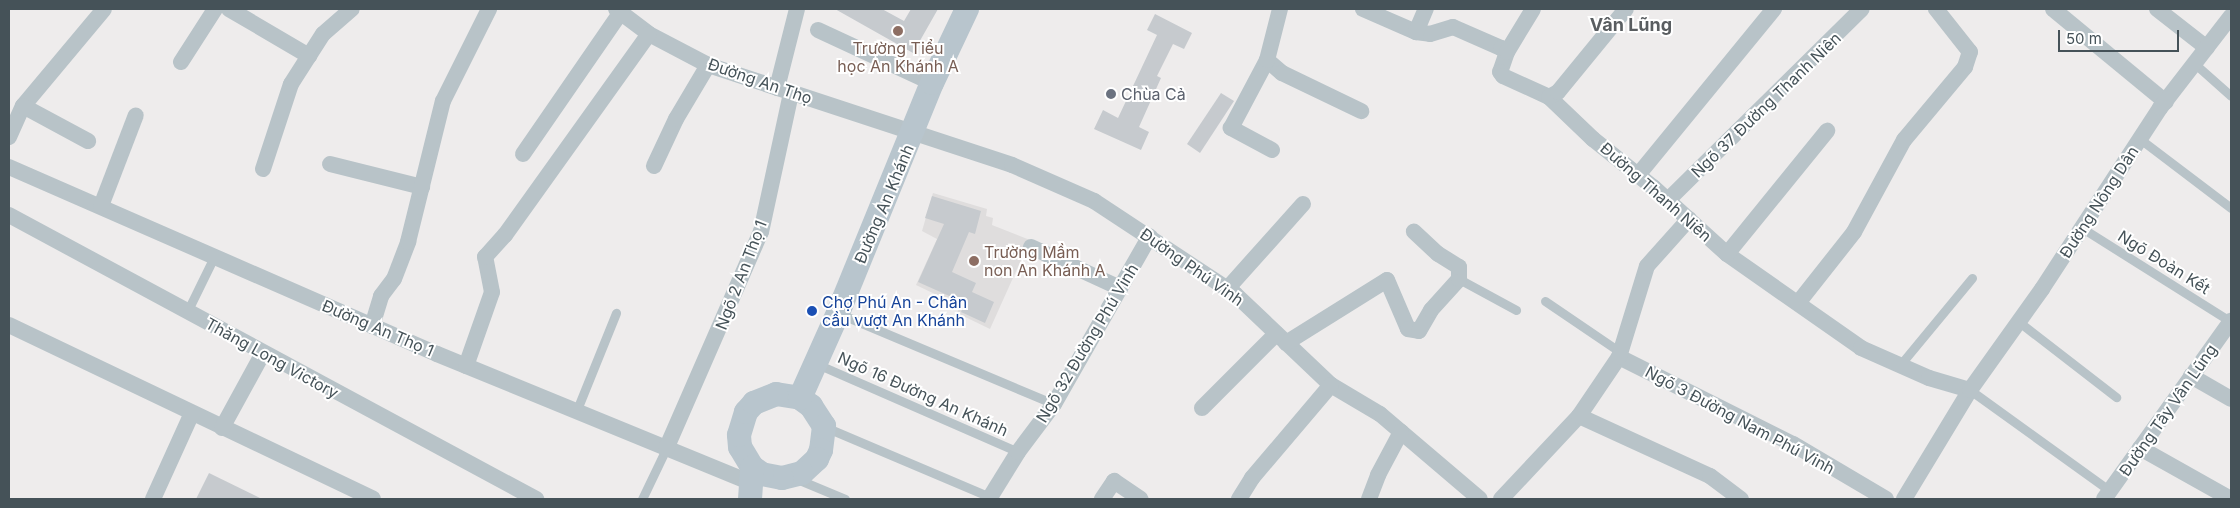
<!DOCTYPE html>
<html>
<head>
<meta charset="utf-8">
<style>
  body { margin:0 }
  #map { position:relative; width:2240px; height:508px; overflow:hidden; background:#eeecec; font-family:Inter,sans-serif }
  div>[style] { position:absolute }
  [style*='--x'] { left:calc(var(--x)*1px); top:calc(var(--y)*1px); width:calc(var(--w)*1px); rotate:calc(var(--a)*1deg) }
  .education>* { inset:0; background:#dfdddd }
  .building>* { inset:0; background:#c6cace }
  .lane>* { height:9px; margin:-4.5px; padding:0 4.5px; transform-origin:4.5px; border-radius:4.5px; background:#b8c3c8 }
  .street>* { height:16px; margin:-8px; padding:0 8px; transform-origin:8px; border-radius:8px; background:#b8c3c8 }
  .secondary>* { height:24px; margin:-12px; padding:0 12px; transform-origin:12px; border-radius:12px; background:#b8c5cd }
  .dots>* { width:14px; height:14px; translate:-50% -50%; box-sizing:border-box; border:2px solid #fff; border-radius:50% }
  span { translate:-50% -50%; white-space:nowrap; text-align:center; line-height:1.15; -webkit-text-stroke:4px #fff; paint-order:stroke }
  .education-label { font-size:16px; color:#785e54 }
  .left { translate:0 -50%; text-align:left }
  .street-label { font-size:16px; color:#455258 }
  .worship-label { font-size:16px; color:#5b616d }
  .transit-label { font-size:16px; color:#164399 }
  .neighbourhood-label { font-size:18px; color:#595d60; font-weight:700 }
  .frame { position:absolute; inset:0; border:10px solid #455258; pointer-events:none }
  .scale { position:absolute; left:2058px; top:30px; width:121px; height:22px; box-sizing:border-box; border:2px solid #455258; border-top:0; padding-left:6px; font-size:15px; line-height:18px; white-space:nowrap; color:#455258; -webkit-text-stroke:4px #fff; paint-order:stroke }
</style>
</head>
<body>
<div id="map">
  <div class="education">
    <i style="clip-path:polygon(933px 193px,987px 209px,986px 216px,993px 218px,992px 225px,1030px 240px,990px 329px,957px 313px,960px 306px,916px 285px,937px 239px,922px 231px)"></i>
  </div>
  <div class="building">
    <i style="clip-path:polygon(835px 9px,882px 9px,904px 21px,911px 9px,938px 9px,913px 53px)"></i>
    <i style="clip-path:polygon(1155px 14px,1192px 33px,1184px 49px,1173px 44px,1157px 76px,1161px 78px,1139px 127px,1149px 132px,1141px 150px,1094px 129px,1103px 110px,1118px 118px,1157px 35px,1147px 30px)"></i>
    <i style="clip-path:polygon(1221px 93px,1234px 101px,1200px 153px,1187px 144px)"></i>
    <i style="clip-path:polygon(932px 196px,981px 211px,975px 234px,969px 232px,952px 272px,976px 283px,972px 292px,994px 302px,985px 323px,961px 312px,965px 303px,918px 282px,944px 224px,925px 218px)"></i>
    <i style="clip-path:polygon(209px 473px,262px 499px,196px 499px)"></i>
  </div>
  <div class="lane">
    <i style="--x:2195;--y:64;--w:48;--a:41.6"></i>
    <i style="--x:2140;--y:139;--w:114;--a:37.2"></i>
    <i style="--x:2082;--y:228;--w:176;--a:32.2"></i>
    <i style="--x:1459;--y:279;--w:65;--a:28.5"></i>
    <i style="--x:1545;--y:301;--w:91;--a:34.2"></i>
    <i style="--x:187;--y:312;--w:61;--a:-63.9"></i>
    <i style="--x:840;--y:314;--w:232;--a:22.8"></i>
    <i style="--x:2019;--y:322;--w:123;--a:37.7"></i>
    <i style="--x:817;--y:364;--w:219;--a:23.6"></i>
    <i style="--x:1900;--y:365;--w:113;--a:-50.4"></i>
    <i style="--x:1970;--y:390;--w:173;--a:35.8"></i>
    <i style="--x:576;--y:412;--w:107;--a:-68"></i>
    <i style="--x:825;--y:427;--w:179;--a:23"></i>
    <i style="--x:797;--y:479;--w:52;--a:22.6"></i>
    <i style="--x:642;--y:499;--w:55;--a:-64.4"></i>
  </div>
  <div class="street">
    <i style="--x:229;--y:9;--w:93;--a:30.4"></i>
    <i style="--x:616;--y:9;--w:41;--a:37.1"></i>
    <i style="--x:649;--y:34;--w:67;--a:27.7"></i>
    <i style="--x:708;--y:65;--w:320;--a:18.2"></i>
    <i style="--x:1012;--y:165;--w:90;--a:23.7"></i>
    <i style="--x:1094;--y:201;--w:169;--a:33.4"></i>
    <i style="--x:1235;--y:294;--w:132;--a:43.5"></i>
    <i style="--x:1331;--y:385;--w:57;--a:30.6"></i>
    <i style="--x:1380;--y:414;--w:131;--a:40.4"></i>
    <i style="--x:1363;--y:9;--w:58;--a:23.5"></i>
    <i style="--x:1416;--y:32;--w:14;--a:8"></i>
    <i style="--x:1430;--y:34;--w:24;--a:-17"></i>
    <i style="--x:1453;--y:27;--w:52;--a:23.6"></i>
    <i style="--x:1501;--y:48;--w:7;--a:34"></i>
    <i style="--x:1507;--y:52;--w:21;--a:109"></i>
    <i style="--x:1500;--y:72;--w:5;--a:53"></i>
    <i style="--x:1503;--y:76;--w:51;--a:24.5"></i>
    <i style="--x:1549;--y:97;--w:61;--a:43.7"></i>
    <i style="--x:1593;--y:139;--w:77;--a:38.7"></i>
    <i style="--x:1653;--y:187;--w:100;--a:42.2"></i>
    <i style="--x:1727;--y:254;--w:164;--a:35"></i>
    <i style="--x:1861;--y:348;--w:74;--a:23.8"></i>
    <i style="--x:1929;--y:378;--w:43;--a:16.3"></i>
    <i style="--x:2053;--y:9;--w:146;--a:39.5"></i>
    <i style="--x:2157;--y:9;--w:63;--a:38"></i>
    <i style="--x:818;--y:30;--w:126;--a:24.9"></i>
    <i style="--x:1416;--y:32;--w:25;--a:-67"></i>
    <i style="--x:1507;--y:52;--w:50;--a:-58.8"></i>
    <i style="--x:1267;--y:60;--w:20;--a:41"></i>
    <i style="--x:1282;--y:73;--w:88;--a:25.7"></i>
    <i style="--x:181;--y:62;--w:63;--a:-57.3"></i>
    <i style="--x:777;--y:88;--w:81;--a:-75.8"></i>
    <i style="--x:1549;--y:97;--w:10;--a:-29"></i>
    <i style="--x:1558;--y:92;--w:107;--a:-50.7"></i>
    <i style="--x:23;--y:106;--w:126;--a:-50.1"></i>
    <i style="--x:9;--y:137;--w:34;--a:-66"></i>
    <i style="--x:23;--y:106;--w:74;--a:28.3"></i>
    <i style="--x:1272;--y:150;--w:47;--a:-151.8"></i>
    <i style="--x:1231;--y:128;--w:77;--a:-62.1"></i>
    <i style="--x:1267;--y:60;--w:53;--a:-75.7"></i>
    <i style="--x:523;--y:154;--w:173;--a:-55.4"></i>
    <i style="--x:330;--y:164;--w:95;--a:14"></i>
    <i style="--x:654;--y:166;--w:52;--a:-64.9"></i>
    <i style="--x:676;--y:119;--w:63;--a:-59.3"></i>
    <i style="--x:9;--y:167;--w:467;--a:23.6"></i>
    <i style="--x:437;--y:354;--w:339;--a:22.3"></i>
    <i style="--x:263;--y:169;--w:89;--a:-71.8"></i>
    <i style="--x:291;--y:84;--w:59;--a:-57.4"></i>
    <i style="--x:323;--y:34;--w:38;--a:-41"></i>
    <i style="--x:1638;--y:175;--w:215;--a:-50.7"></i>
    <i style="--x:1668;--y:200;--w:272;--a:-44.6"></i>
    <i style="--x:101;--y:206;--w:97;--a:-69"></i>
    <i style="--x:9;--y:215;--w:599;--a:28.32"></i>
    <i style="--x:1031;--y:247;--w:98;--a:24.7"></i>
    <i style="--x:1727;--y:254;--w:159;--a:-50.9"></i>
    <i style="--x:1227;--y:289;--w:114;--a:-48.2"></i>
    <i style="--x:1798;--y:303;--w:90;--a:-51.7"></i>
    <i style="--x:1854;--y:232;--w:105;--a:-61.5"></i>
    <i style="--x:1904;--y:140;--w:95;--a:-50.1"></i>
    <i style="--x:1965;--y:67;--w:16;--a:-72"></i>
    <i style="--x:1970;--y:52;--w:55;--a:-128.3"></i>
    <i style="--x:9;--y:325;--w:403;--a:25.5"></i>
    <i style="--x:372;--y:326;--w:31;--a:-73"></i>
    <i style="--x:381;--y:296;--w:21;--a:-53"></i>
    <i style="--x:394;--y:279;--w:40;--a:-69"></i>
    <i style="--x:408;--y:242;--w:145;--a:-76.1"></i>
    <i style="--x:443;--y:101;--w:103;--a:-63.4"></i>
    <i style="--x:1286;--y:343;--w:119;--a:-32"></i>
    <i style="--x:1387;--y:280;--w:53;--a:66.8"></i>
    <i style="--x:1408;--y:329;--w:11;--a:10"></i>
    <i style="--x:1419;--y:331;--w:24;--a:-60"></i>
    <i style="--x:1431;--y:310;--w:42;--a:-47.9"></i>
    <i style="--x:1459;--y:279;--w:12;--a:-90"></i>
    <i style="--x:1459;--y:267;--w:25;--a:-148"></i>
    <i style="--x:1438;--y:254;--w:33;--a:-137"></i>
    <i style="--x:1619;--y:357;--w:195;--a:26.6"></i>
    <i style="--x:1793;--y:444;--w:108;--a:30.6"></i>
    <i style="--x:466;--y:366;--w:78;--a:-70.6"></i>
    <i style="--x:492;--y:292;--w:36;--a:-101"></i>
    <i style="--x:485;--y:257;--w:30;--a:-48"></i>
    <i style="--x:505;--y:235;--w:247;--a:-54.4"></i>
    <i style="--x:2191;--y:376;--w:46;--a:29.9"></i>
    <i style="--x:1202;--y:408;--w:105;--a:-45"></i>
    <i style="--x:1579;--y:416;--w:144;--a:24.6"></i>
    <i style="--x:1710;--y:476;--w:39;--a:37"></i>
    <i style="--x:222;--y:428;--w:85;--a:-61.3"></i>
    <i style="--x:2140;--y:448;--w:104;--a:29.3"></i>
    <i style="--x:666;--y:449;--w:237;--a:-66.4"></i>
    <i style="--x:761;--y:232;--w:142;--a:-77.8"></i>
    <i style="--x:153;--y:499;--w:94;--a:-65.6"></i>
    <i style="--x:989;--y:499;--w:55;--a:-58.3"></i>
    <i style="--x:1018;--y:452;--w:60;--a:-53.1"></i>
    <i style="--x:1054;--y:404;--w:193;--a:-60.3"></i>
    <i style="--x:1102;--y:499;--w:22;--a:-56"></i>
    <i style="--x:1114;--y:481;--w:32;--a:34"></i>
    <i style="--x:1239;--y:499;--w:25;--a:-58"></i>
    <i style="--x:1252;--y:478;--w:122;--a:-49.7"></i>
    <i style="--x:1369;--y:499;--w:26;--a:-69"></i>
    <i style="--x:1378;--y:475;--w:49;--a:-61.9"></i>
    <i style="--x:1501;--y:499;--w:114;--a:-46.8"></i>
    <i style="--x:1579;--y:416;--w:71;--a:-55.9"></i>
    <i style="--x:1619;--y:357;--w:95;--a:-72.9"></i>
    <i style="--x:1647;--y:266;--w:63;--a:-48.2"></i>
    <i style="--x:1904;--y:499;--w:127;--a:-58.8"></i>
    <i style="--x:1970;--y:390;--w:124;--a:-54.5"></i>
    <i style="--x:2042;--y:289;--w:216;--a:-56.9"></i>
    <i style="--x:2160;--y:108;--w:116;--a:-52.3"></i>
    <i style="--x:2104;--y:499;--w:219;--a:-54.5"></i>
  </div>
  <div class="secondary">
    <i style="--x:776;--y:394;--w:24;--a:9"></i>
    <i style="--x:800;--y:398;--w:14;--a:36"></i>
    <i style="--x:811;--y:406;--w:24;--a:57"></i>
    <i style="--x:824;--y:426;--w:24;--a:97"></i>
    <i style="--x:821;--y:450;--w:10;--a:114"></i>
    <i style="--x:817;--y:459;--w:21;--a:137"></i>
    <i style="--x:802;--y:473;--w:21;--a:166"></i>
    <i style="--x:782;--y:478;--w:20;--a:-169"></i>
    <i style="--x:762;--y:474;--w:12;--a:-145"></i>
    <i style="--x:752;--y:467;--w:23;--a:-121"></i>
    <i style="--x:740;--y:447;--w:12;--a:-95"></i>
    <i style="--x:739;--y:435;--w:24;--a:-73"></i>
    <i style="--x:746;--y:412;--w:12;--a:-48"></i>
    <i style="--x:754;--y:403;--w:24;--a:-22"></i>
    <i style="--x:800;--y:398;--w:93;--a:-65.9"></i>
    <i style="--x:838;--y:313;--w:248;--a:-67.8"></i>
    <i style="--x:932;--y:83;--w:82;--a:-64.7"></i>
    <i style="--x:750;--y:499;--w:32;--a:-86"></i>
  </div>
  <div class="dots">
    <i style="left:898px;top:31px;background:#8d6e63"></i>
    <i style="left:1111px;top:94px;background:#6b7280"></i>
    <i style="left:974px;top:261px;background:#8d6e63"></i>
    <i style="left:812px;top:311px;background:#1a4fb4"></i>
  </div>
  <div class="education-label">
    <span style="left:898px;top:57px">Trường Tiểu<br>học An Khánh A</span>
    <span class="left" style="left:984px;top:261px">Trường Mầm<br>non An Khánh A</span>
  </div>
  <div class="street-label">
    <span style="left:760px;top:81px;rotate:19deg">Đường An Thọ</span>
    <span style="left:1766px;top:105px;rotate:-44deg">Ngõ 37 Đường Thanh Niên</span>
    <span style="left:1656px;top:192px;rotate:41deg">Đường Thanh Niên</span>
    <span style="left:2099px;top:202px;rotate:-57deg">Đường Nông Dân</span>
    <span style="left:884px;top:204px;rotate:-67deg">Đường An Khánh</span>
    <span style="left:2164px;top:262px;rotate:32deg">Ngõ Đoàn Kết</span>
    <span style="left:1192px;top:267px;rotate:35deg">Đường Phú Vinh</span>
    <span style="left:741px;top:275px;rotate:-69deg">Ngõ 2 An Thọ 1</span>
    <span style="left:378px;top:328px;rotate:23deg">Đường An Thọ 1</span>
    <span style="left:1087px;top:343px;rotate:-59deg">Ngõ 32 Đường Phú Vinh</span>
    <span style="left:272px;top:358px;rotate:29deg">Thăng Long Victory</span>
    <span style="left:923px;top:394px;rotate:24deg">Ngõ 16 Đường An Khánh</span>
    <span style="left:2168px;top:410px;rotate:-55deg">Đường Tây Vân Lũng</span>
    <span style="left:1740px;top:420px;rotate:28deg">Ngõ 3 Đường Nam Phú Vinh</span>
  </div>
  <div class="worship-label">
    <span class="left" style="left:1121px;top:94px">Chùa Cả</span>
  </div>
  <div class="transit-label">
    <span class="left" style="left:822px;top:311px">Chợ Phú An - Chân<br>cầu vượt An Khánh</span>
  </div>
  <div class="neighbourhood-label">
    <span style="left:1631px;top:25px">Vân Lũng</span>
  </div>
  <div class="frame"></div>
  <div class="scale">50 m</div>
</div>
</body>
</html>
